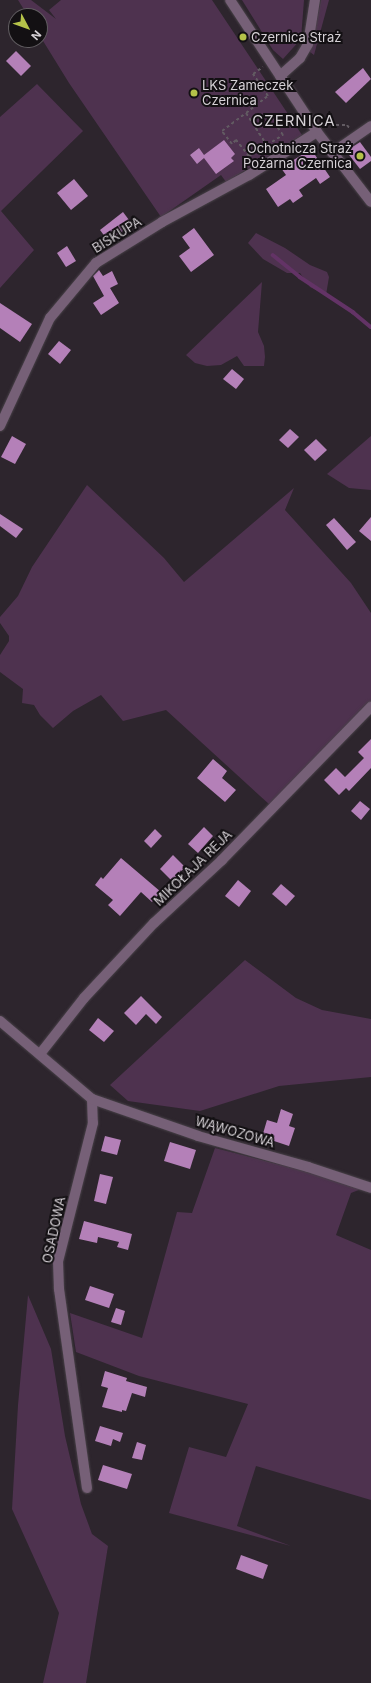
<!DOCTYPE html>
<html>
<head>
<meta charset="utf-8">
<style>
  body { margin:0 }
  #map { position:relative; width:371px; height:1683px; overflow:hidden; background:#2d252d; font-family:Inter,sans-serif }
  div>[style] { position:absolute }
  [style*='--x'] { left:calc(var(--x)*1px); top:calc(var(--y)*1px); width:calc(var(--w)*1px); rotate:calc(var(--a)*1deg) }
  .green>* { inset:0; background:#4e324f }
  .stream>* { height:3.5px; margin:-1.75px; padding:0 1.75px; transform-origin:1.75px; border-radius:1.75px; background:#633366 }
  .building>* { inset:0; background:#b480b8 }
  .path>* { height:2px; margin-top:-1px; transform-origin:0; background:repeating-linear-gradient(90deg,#625b62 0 3px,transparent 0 6px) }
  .roads { filter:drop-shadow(0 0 1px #484148) drop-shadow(0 0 1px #484148) }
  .minor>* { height:10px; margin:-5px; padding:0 5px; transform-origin:5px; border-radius:5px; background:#766077 }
  .dots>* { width:11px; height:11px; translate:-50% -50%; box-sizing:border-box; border:2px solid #131013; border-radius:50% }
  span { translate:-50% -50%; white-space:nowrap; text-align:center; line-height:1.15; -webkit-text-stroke:4px #131013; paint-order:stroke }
  .poi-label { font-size:13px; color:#d6d1d6 }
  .left { translate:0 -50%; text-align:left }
  .right { translate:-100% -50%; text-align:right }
  .street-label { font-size:13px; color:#d6d1d6 }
  .quarter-label { font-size:15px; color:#d6d1d6; letter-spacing:1px }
  .north { position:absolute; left:8px; top:8px; width:40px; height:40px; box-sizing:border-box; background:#131013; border:1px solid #615d61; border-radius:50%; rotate:131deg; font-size:11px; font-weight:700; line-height:16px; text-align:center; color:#d6d1d6 }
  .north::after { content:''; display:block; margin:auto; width:14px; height:18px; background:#b5c249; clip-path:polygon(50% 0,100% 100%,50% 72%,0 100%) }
</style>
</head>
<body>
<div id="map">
  <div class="green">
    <i style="clip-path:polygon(18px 0,31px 0,56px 19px,49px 10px,61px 0,212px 0,302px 135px,226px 182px,221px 175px,161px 217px,69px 83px,40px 36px,40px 16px,28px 16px)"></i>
    <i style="clip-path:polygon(242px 0,304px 0,301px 39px,283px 59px,273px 50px)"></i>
    <i style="clip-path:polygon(321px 0,329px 0,314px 55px,310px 52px)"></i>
    <i style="clip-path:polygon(37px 84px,83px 131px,1px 211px,34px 250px,0 288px,0 117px)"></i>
    <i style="clip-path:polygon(256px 233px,285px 248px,310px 265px,327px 272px,329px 277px,326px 295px,310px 287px,300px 273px,287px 273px,263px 259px,248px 243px)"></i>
    <i style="clip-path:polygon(262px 282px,258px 332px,264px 346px,265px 357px,264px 366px,244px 366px,237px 356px,221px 365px,207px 366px,195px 363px,186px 355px)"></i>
    <i style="clip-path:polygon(371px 436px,371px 490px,349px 488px,327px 474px)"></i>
    <i style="clip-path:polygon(87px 485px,164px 558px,184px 582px,294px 488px,285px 510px,351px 583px,371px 613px,371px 701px,270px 805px,166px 710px,123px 721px,101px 695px,73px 711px,53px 728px,40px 715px,34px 705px,22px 703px,23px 689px,0 672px,0 655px,9px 641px,9px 636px,0 623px,0 617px,18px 596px,32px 567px)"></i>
    <i style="clip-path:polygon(245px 960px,296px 998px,322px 1010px,371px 1019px,371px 1077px,279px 1086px,200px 1111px,128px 1101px,110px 1085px)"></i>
    <i style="clip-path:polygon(215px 1148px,366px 1187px,351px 1193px,336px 1235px,371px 1250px,371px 1500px,256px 1466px,237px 1526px,291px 1546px,169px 1513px,189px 1447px,226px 1457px,248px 1404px,139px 1376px,76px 1352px,70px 1313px,142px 1338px,177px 1212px,192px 1213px)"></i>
    <i style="clip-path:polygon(28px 1295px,51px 1349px,65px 1436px,81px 1504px,92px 1534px,108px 1546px,86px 1683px,43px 1683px,59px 1613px,12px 1509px,18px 1405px)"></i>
  </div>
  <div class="stream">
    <i style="--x:273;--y:255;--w:35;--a:39"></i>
    <i style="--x:300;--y:277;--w:64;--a:33.4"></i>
    <i style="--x:353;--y:312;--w:23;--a:40"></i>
  </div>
  <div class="building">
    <i style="clip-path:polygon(16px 51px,31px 66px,21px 76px,6px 61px)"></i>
    <i style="clip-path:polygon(363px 68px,371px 79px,346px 103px,335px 92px)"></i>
    <i style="clip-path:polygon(224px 140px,235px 154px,231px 158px,234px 161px,216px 174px,204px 158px,197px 164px,190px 155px,199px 148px,204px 155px)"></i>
    <i style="clip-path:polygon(360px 142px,371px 157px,371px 161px,360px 169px,346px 151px)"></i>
    <i style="clip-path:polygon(311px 149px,330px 177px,320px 184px,316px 178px,299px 190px,303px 196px,293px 203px,290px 199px,278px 207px,266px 189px,286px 175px,281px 168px)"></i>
    <i style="clip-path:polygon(74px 179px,88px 196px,71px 210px,57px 193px)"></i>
    <i style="clip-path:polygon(123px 212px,132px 224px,109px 242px,100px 230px)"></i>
    <i style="clip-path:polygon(194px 228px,214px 255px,191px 272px,179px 256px,190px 248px,182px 237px)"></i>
    <i style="clip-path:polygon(67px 246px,76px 261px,66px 267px,57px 253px)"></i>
    <i style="clip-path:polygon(99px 270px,103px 276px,112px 271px,118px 284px,110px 288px,119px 303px,101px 315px,93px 303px,104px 296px,93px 276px)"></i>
    <i style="clip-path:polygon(0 303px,32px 324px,20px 342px,0 328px)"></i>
    <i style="clip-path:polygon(59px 341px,71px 350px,60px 364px,48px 354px)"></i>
    <i style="clip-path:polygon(232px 369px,244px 379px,236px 389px,223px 379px)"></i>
    <i style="clip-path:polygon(290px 429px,299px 437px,288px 448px,279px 440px)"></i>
    <i style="clip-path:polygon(12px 436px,26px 444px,15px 464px,1px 457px)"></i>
    <i style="clip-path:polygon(316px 439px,327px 450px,315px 461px,304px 450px)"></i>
    <i style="clip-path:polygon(0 514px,23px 529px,16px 538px,0 526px)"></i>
    <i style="clip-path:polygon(371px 517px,371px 541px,359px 531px)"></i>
    <i style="clip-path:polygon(334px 518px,356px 542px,347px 550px,326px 525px)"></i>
    <i style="clip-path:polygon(371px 739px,371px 768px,349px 791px,346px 788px,339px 795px,324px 780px,336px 768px,345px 777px,364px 758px,358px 752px)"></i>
    <i style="clip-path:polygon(213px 759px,227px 771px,222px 778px,236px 790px,225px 802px,197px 778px)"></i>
    <i style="clip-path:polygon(360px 801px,370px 809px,361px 820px,351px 811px)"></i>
    <i style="clip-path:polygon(204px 827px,213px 836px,198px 853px,188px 844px)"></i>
    <i style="clip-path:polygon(155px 829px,162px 836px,151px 848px,144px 841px)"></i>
    <i style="clip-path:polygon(173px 855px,185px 867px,172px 881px,160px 869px)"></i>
    <i style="clip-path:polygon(121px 858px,161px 892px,152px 902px,141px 892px,120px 916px,108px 905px,113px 900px,95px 885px,101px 877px,103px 879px)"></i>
    <i style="clip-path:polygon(238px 880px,251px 891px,239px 907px,225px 896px)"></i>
    <i style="clip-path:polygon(281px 884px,295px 896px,286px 906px,272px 894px)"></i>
    <i style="clip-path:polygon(141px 996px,162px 1017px,156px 1024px,146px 1014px,136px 1025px,124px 1013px)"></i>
    <i style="clip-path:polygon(98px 1018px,114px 1031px,104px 1042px,89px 1030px)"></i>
    <i style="clip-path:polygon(281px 1109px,293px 1114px,289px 1126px,295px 1128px,289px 1146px,262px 1137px,267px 1120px,277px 1123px)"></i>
    <i style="clip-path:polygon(105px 1136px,121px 1140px,117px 1155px,101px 1151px)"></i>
    <i style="clip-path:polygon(170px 1142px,196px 1150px,190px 1169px,164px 1161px)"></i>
    <i style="clip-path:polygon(100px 1174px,113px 1177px,106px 1204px,94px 1201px)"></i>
    <i style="clip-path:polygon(84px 1221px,132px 1234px,128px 1250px,117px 1247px,119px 1242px,98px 1237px,97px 1243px,79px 1239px)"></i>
    <i style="clip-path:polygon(90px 1286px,114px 1294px,109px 1308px,85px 1300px)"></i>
    <i style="clip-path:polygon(116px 1308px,125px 1311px,121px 1325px,111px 1322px)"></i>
    <i style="clip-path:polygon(105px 1371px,127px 1378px,126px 1381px,147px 1387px,145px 1397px,132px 1393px,126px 1411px,122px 1410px,122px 1412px,102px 1407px,108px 1388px,101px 1386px)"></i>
    <i style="clip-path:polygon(100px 1426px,123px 1433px,120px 1442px,113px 1439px,111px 1446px,95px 1441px)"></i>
    <i style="clip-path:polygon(137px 1442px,146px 1445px,142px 1460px,132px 1458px)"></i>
    <i style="clip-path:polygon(103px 1465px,132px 1474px,127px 1489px,98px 1480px)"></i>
    <i style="clip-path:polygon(241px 1555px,268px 1565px,263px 1579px,236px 1569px)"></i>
  </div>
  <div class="path">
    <i style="--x:246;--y:113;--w:38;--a:57"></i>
    <i style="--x:267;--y:145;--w:21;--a:149"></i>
    <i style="--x:249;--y:156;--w:21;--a:-129"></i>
    <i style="--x:236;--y:140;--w:6;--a:135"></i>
    <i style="--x:232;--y:144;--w:16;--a:-128"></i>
    <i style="--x:222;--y:131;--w:30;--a:-37"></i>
    <i style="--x:246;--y:113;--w:28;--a:-38"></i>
    <i style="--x:268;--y:96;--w:27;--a:-124"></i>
    <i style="--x:253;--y:74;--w:12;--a:-35"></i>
    <i style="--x:324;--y:125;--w:23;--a:0"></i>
    <i style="--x:347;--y:125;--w:5;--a:53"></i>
    <i style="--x:267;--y:145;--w:19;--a:-32"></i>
    <i style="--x:283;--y:135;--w:24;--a:-125"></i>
  </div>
  <div class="roads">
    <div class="minor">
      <i style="--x:230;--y:0;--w:158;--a:56.6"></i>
      <i style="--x:317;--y:132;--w:88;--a:52.4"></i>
      <i style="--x:280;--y:76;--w:27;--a:-42"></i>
      <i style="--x:300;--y:58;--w:16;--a:-60"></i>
      <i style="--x:308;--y:44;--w:45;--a:-81"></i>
      <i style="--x:332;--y:153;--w:47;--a:-34.7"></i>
      <i style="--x:0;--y:426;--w:119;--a:-65.2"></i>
      <i style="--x:50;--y:318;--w:72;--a:-50.1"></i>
      <i style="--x:96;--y:263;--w:78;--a:-31.8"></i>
      <i style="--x:162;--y:222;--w:99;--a:-28.4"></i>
      <i style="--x:249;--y:175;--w:80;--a:-32.3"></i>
      <i style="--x:0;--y:1021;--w:121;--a:40.3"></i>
      <i style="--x:92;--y:1099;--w:24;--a:88"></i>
      <i style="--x:93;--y:1123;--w:142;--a:104.2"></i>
      <i style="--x:58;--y:1261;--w:28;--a:88"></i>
      <i style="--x:59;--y:1289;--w:201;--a:82"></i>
      <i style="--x:40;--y:1054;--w:71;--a:-51.8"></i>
      <i style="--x:84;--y:998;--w:103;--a:-47"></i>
      <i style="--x:154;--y:923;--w:93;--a:-42.8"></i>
      <i style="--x:222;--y:860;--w:214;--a:-45.8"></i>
      <i style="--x:92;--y:1099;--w:112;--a:19.2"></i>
      <i style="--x:198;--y:1136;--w:114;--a:15.7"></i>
      <i style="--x:308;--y:1167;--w:66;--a:18.4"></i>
    </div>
  </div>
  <div class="dots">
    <i style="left:243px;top:37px;background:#b5c249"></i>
    <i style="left:194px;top:93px;background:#b5c249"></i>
    <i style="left:360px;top:156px;background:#b5c249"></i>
  </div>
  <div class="poi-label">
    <span class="left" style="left:251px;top:37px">Czernica Straż</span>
    <span class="left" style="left:202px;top:93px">LKS Zameczek<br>Czernica</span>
    <span class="right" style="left:352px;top:156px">Ochotnicza Straż<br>Pożarna Czernica</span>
  </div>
  <div class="street-label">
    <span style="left:117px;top:235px;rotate:-32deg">BISKUPA</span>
    <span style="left:193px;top:868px;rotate:-44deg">MIKOŁAJA REJA</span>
    <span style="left:235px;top:1132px;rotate:16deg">WĄWOZOWA</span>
    <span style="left:54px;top:1230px;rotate:-78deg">OSADOWA</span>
  </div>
  <div class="quarter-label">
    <span style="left:294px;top:121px">CZERNICA</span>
  </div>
  <div class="north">N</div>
</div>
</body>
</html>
